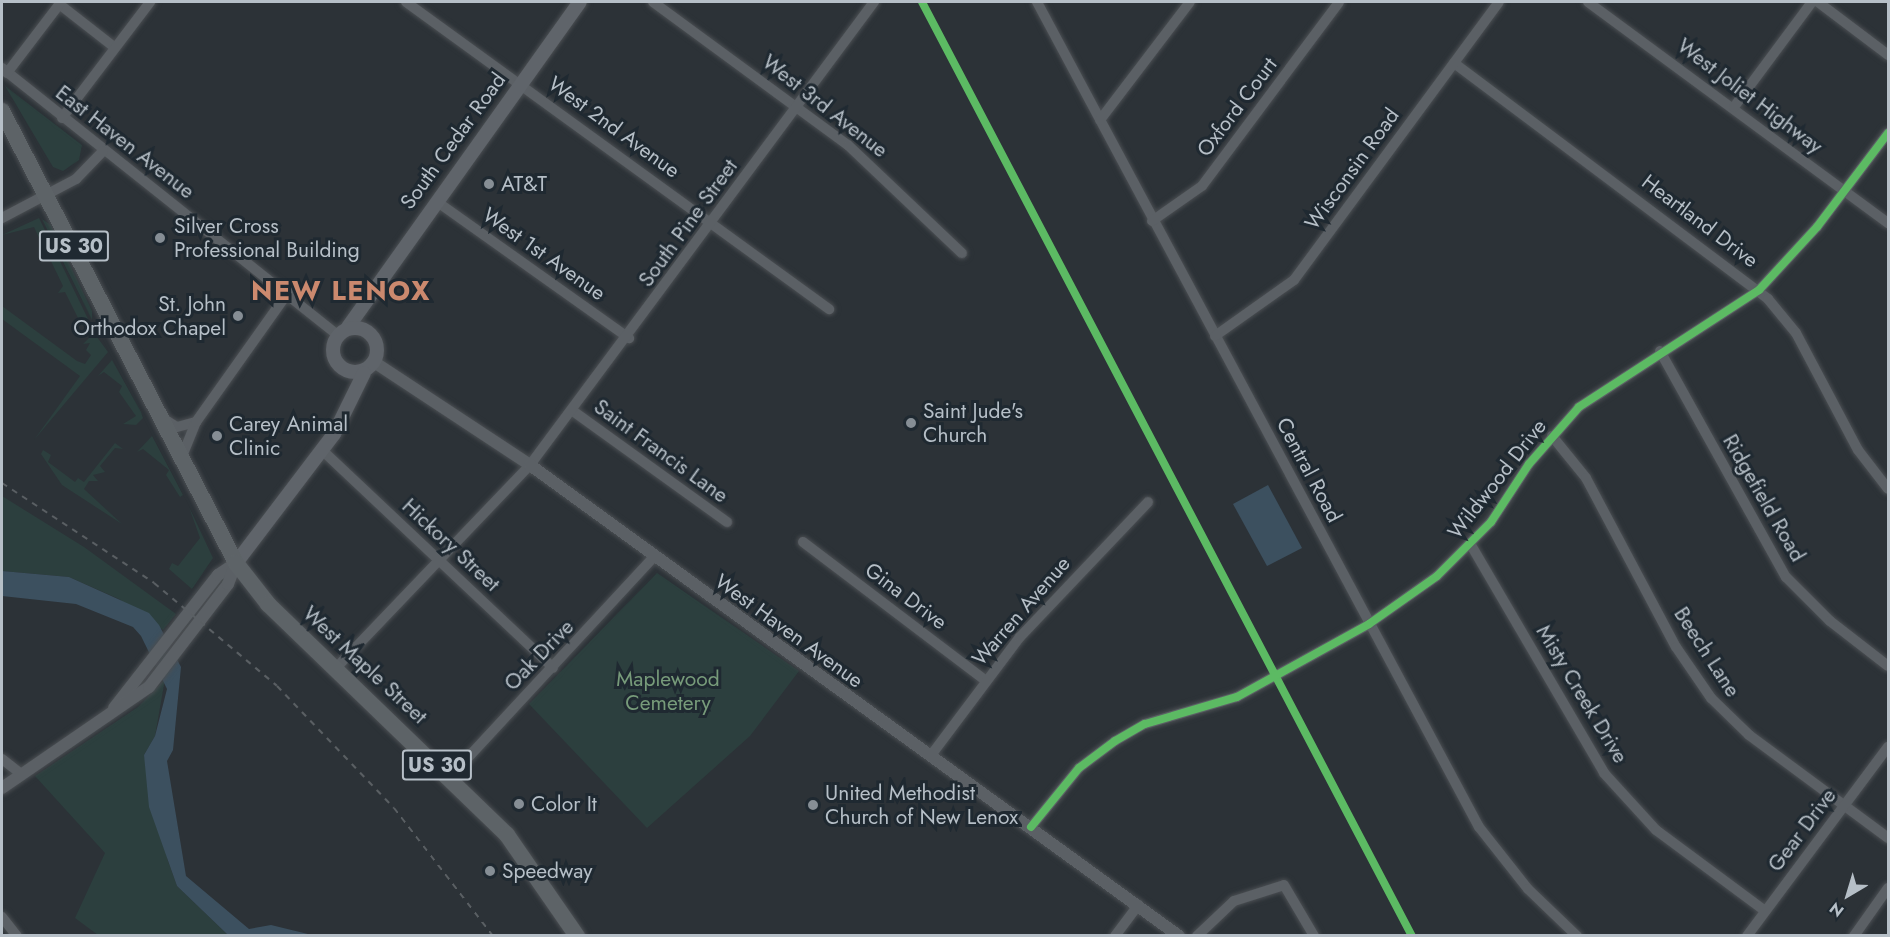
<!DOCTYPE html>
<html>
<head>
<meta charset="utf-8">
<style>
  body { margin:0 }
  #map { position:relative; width:1890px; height:937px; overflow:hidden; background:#2c3237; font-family:Jost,sans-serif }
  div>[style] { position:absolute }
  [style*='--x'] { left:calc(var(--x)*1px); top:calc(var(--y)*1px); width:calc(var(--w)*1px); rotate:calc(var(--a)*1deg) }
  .green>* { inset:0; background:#2c3f3e }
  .water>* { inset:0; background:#3c505f }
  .roads { filter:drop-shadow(0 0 2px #4a4e52) drop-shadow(0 0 2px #4a4e52) }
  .minor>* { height:10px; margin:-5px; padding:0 5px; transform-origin:5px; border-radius:5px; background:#5b6065 }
  .tertiary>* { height:12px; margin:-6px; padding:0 6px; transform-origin:6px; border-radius:6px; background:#5b6065 }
  .secondary>* { height:14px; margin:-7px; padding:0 7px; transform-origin:7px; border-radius:7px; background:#5f646a }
  .secondary>.ring { margin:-7px; padding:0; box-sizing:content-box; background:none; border:14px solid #5f646a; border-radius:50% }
  .primary>* { height:16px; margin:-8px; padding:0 8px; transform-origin:8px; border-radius:8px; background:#5d6367 }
  .rail>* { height:2px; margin-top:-1px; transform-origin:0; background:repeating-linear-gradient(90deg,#5a5f63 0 6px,transparent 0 12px) }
  .cycleway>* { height:8px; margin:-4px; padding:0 4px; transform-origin:4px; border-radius:4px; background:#5cba63 }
  .dots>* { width:16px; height:16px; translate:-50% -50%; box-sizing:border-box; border:3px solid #1f2931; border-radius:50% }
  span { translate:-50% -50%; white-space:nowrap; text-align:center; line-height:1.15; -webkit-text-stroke:6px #1f2931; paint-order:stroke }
  .shield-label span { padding:2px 4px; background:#1f2931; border:2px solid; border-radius:4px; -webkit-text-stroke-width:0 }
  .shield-label { font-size:20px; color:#b6bfc7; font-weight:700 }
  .street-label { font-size:21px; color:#b6bfc7 }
  .poi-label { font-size:21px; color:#b6bfc7 }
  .left { translate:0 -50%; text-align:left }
  .right { translate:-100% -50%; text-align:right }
  .park-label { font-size:21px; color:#779b7a }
  .district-label { font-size:27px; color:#cb896e; font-weight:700; letter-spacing:1.5px }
  .frame { position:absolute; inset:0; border:3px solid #b6bfc7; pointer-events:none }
  .north { position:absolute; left:1818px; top:865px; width:60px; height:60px; -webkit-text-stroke:4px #1f2931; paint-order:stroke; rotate:218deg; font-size:16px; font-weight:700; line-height:24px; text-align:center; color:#b6bfc7 }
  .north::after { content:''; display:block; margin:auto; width:21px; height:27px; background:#b6bfc7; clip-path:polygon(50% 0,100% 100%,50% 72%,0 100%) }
</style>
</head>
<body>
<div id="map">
  <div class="green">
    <i style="clip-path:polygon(5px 86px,82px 145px,79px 160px,63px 171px,53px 167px)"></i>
    <i style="clip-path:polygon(39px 218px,89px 321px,85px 326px,73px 323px,78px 318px,65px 292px,58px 293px,63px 286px,49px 257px,41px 258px,46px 253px,34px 227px,2px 235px)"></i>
    <i style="clip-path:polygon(42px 219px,51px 225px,92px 311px,92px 320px)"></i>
    <i style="clip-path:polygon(2px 306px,77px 361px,85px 364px,91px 355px,86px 350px,90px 343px,83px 344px,94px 333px,108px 352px,34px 440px,80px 376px,2px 319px)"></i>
    <i style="clip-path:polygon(112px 360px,141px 412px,143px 418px,136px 425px,123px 424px,136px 416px,119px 392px,122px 386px,104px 372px,98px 376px)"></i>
    <i style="clip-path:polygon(152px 436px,183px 495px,180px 497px,166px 475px,169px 470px,143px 449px,137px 452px)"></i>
    <i style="clip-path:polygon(115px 443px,123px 449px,115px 448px,100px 466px,105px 472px,93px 475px,98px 481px,89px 481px,84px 489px,122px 524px,62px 485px,41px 454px,43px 450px,51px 455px,48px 462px,75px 482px,78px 478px,84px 482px)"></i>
    <i style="clip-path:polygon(2px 496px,84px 547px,176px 614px,163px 630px,119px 599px,69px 577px,2px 571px)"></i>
    <i style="clip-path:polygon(189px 507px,213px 558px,192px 589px,169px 569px,172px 563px,178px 566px,200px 538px)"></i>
    <i style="clip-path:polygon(657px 573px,799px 671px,750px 736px,647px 828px,529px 704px)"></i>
    <i style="clip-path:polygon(165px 679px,155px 736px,144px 755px,168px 861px,177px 886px,228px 935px,98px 935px,75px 918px,105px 853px,35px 776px,138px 707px)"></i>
  </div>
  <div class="water">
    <i style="clip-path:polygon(1268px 485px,1302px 548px,1267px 566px,1233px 504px)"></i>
    <i style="clip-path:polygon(2px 571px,69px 577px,149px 613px,159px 625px,181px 667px,173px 750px,167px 761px,186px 876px,249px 929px,271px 925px,312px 935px,228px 935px,177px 886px,149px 807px,144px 755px,155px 736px,167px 689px,141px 636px,133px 627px,76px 604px,2px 596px)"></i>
  </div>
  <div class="roads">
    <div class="minor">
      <i style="--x:406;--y:2;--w:523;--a:35.97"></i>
      <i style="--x:653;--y:2;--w:242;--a:36.3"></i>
      <i style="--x:848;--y:145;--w:157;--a:43.5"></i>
      <i style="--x:1037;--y:2;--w:936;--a:61.82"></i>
      <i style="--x:1479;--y:827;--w:79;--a:51.7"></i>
      <i style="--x:1528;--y:889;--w:68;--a:43.8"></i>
      <i style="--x:1588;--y:2;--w:373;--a:36.4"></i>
      <i style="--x:1818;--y:2;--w:88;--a:37.1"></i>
      <i style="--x:59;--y:4;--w:70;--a:38"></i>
      <i style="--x:1454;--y:63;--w:393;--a:36.9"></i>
      <i style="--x:1768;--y:299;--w:44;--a:50.5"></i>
      <i style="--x:1796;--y:333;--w:132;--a:62.1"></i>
      <i style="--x:1858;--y:450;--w:49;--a:52.4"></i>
      <i style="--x:2;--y:68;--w:429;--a:38.5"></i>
      <i style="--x:7;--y:73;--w:89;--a:-52.7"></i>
      <i style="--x:1734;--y:107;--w:131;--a:-53.4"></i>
      <i style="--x:62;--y:118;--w:146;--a:-52.8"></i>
      <i style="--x:1100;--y:120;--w:148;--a:-52.7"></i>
      <i style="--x:436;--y:201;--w:237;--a:35.4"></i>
      <i style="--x:2;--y:218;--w:84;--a:-27.8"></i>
      <i style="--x:76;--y:179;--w:39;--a:-46"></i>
      <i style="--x:1152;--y:221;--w:61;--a:-35"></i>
      <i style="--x:1202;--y:186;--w:229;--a:-53.3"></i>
      <i style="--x:1215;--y:336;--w:97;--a:-35.3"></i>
      <i style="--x:1294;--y:280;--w:345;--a:-53.6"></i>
      <i style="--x:1660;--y:351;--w:259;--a:60.9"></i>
      <i style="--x:1786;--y:577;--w:62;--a:45"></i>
      <i style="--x:1830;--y:621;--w:73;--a:37.8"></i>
      <i style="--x:573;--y:411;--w:190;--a:35.8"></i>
      <i style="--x:164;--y:419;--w:15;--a:32"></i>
      <i style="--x:177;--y:427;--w:20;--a:-15"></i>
      <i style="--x:1552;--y:436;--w:54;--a:51"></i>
      <i style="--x:1586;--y:478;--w:191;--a:62"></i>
      <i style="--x:1676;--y:647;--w:62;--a:55.5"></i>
      <i style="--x:1711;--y:698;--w:53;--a:44.2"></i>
      <i style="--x:1749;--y:735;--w:173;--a:36.5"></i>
      <i style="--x:323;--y:451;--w:316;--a:43.3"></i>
      <i style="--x:181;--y:459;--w:40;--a:-68"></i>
      <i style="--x:196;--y:422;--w:161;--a:-54.6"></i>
      <i style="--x:803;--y:542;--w:230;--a:37.2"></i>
      <i style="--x:1471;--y:545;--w:264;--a:59.7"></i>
      <i style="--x:1604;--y:773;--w:77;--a:47.6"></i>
      <i style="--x:1656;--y:830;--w:136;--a:36.6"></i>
      <i style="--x:336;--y:668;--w:281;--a:-46.3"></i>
      <i style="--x:530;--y:465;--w:577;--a:-53.39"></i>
      <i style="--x:932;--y:754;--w:146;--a:-53.1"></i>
      <i style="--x:1020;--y:637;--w:186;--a:-46.5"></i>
      <i style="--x:2;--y:759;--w:23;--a:38"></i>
      <i style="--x:450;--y:777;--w:300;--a:-47.2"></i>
      <i style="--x:1031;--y:827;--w:76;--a:-50.9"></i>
      <i style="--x:1079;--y:768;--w:45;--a:-36.9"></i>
      <i style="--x:1115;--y:741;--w:34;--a:-30"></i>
      <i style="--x:1145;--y:724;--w:96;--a:-16.4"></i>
      <i style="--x:1237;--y:697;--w:151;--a:-28.9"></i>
      <i style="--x:1369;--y:624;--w:83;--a:-35.2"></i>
      <i style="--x:1437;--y:576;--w:76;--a:-45"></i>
      <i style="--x:1491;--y:522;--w:69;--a:-56.8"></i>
      <i style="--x:1529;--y:464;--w:76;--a:-48.7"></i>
      <i style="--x:1579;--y:407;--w:215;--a:-33"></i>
      <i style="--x:1759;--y:290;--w:86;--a:-47.4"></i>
      <i style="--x:1817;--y:227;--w:118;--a:-52.9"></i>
      <i style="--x:2;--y:917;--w:24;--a:52"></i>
      <i style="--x:1115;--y:936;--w:39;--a:-53"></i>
      <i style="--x:1197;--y:936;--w:51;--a:-43.4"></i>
      <i style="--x:1234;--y:901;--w:52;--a:-17.7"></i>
      <i style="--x:1284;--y:885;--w:59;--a:59.5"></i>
      <i style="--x:1747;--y:936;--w:236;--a:-53.3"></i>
      <i style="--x:1854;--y:936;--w:59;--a:-54.7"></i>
    </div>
    <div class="tertiary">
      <i style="--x:374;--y:362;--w:187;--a:33.4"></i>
      <i style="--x:530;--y:465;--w:802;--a:35.97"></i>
      <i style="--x:114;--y:708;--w:169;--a:-52"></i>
      <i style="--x:218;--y:575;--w:22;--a:-34"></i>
      <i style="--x:2;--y:788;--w:178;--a:-34.5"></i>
      <i style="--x:149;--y:687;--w:130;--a:-52.5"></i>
      <i style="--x:228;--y:584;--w:22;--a:-69"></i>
    </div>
    <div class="secondary">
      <i style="--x:348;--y:327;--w:399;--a:-54.5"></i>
      <i class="ring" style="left:333px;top:328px;width:30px;height:30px"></i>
      <i style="--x:236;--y:563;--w:162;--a:-52.8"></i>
      <i style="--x:334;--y:434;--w:68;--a:-63.8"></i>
    </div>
    <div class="primary">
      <i style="--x:2;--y:111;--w:509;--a:62.63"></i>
      <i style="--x:236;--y:563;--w:52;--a:52"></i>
      <i style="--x:268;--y:604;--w:332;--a:44"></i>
      <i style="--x:507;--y:835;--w:123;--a:55.3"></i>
    </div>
  </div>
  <div class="rail">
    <i style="--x:2;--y:483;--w:182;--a:33.3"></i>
    <i style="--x:154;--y:583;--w:160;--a:39.9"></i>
    <i style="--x:277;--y:686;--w:169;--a:46.2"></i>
    <i style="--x:394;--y:808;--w:162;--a:52.3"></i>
  </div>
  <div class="cycleway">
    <i style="--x:922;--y:2;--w:1055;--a:62.32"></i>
    <i style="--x:1031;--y:827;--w:76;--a:-50.9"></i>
    <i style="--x:1079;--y:768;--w:45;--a:-36.9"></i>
    <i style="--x:1115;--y:741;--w:34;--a:-30"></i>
    <i style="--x:1145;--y:724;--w:96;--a:-16.4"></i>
    <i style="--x:1237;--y:697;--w:151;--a:-28.9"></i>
    <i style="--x:1369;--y:624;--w:83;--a:-35.2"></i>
    <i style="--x:1437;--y:576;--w:76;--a:-45"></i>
    <i style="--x:1491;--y:522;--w:69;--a:-56.8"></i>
    <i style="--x:1529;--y:464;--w:76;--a:-48.7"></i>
    <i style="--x:1579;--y:407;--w:215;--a:-33"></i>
    <i style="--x:1759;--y:290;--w:86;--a:-47.4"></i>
    <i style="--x:1817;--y:227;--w:118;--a:-52.9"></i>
  </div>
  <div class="dots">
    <i style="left:489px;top:184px;background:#868e95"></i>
    <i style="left:160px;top:238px;background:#868e95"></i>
    <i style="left:238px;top:316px;background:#868e95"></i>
    <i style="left:911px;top:423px;background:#868e95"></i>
    <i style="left:217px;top:436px;background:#868e95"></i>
    <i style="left:519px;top:804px;background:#868e95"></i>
    <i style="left:813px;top:805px;background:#868e95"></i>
    <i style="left:490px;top:871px;background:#868e95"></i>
  </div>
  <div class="shield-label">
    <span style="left:74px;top:246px">US 30</span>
    <span style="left:437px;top:765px">US 30</span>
  </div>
  <div class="street-label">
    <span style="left:1750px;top:96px;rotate:37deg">West Joliet Highway</span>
    <span style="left:825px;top:106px;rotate:38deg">West 3rd Avenue</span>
    <span style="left:1237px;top:107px;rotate:-53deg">Oxford Court</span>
    <span style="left:614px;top:127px;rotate:36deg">West 2nd Avenue</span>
    <span style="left:453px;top:141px;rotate:-54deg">South Cedar Road</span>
    <span style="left:125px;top:142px;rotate:38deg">East Haven Avenue</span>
    <span style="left:1352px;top:169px;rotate:-54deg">Wisconsin Road</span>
    <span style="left:1700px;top:221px;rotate:37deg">Heartland Drive</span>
    <span style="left:688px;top:223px;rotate:-54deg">South Pine Street</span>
    <span style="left:544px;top:254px;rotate:35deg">West 1st Avenue</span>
    <span style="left:661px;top:451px;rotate:36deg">Saint Francis Lane</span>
    <span style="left:1309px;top:470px;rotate:62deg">Central Road</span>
    <span style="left:1497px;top:479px;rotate:-52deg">Wildwood Drive</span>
    <span style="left:1764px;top:498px;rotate:60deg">Ridgefield Road</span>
    <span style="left:451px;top:545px;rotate:43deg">Hickory Street</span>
    <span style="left:906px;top:596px;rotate:37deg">Gina Drive</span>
    <span style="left:1021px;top:611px;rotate:-49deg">Warren Avenue</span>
    <span style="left:789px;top:631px;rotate:36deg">West Haven Avenue</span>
    <span style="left:1707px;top:652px;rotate:57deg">Beech Lane</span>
    <span style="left:539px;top:655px;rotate:-46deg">Oak Drive</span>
    <span style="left:365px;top:665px;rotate:43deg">West Maple Street</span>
    <span style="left:1582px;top:694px;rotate:59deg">Misty Creek Drive</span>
    <span style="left:1802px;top:830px;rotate:-53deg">Gear Drive</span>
  </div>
  <div class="poi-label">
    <span class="left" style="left:501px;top:184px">AT&amp;T</span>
    <span class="left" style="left:174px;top:238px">Silver Cross<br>Professional Building</span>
    <span class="right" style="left:226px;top:316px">St. John<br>Orthodox Chapel</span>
    <span class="left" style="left:923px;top:423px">Saint Jude's<br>Church</span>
    <span class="left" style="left:229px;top:436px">Carey Animal<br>Clinic</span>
    <span class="left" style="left:825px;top:805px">United Methodist<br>Church of New Lenox</span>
    <span class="left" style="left:531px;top:804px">Color It</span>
    <span class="left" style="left:502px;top:871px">Speedway</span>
  </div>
  <div class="park-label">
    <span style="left:668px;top:691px">Maplewood<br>Cemetery</span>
  </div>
  <div class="district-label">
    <span style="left:341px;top:291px">NEW LENOX</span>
  </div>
  <div class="frame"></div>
  <div class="north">N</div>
</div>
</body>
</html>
